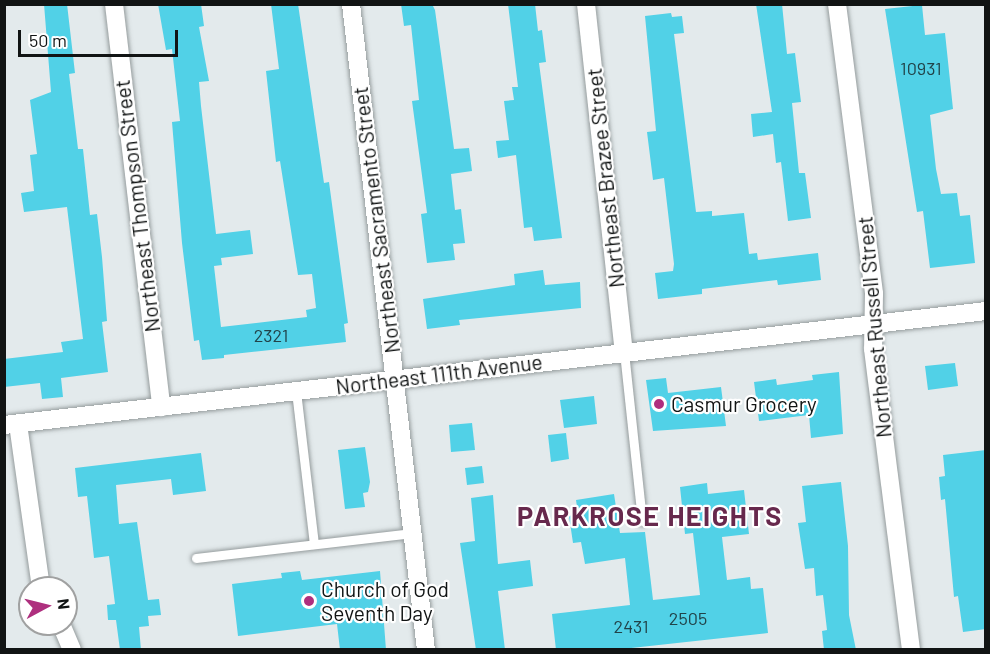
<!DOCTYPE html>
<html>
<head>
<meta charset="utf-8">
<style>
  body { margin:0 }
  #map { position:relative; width:990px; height:654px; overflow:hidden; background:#e3eaec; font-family:Barlow,sans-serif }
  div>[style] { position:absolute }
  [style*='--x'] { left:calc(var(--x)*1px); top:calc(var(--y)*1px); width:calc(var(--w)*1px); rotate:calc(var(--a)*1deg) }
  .building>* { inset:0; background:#51d1e7 }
  .roads { filter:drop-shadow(0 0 2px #959c9d) drop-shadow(0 0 2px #959c9d) }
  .lane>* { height:9px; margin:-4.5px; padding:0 4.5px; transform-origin:4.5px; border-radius:4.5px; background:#fff }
  .street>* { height:18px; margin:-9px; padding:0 9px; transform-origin:9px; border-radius:9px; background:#fff }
  .dots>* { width:16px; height:16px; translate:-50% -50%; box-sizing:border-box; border:3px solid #fff; border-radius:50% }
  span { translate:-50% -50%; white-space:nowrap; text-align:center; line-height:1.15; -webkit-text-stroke:4.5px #fff; paint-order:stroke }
  .number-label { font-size:18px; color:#214349 }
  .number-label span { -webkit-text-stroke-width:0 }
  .street-label { font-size:21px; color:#111414 }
  .poi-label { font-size:21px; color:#111414 }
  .left { translate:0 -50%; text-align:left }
  .district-label { font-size:27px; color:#67294d; font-weight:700; letter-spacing:1.5px }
  .frame { position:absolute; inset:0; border:6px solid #111414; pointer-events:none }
  .north { position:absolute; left:18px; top:576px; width:60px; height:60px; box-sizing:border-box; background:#fff; border:2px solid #a0a1a1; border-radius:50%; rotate:83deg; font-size:16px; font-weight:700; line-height:24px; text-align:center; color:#111414 }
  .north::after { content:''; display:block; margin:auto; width:21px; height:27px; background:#ae2f7e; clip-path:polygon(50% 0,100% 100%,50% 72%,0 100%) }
  .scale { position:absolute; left:18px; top:30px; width:160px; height:27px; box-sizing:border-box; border:3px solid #111414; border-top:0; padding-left:8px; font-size:18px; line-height:21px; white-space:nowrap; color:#111414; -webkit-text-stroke:4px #fff; paint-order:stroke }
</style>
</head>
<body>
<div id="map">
  <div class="building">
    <i style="clip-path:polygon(44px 4px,67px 4px,75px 73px,69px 74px,78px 149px,83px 149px,90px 215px,97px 214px,102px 257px,107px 321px,102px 322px,108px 372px,61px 378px,63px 397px,42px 399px,40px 383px,4px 387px,4px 359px,63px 352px,61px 342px,83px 339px,67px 207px,24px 212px,21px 193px,34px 191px,30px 155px,37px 154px,30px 100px,51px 92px)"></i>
    <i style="clip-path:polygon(158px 4px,201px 4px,204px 26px,199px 27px,209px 81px,199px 82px,201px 106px,216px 234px,250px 230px,253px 254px,221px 258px,222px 265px,214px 266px,221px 327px,307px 317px,306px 310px,316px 308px,312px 274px,298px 275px,280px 161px,276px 162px,266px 71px,279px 69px,271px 4px,298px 4px,324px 183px,329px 182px,348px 323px,344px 324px,346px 342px,224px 355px,224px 358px,202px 360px,199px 340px,194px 341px,182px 243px,172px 122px,180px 121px,172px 49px,166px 50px)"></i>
    <i style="clip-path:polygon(401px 4px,432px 4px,435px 10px,454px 149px,469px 148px,472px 171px,451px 174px,455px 210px,461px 209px,465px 243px,453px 244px,455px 260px,427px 263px,421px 214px,427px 213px,412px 101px,419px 100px,411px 25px,404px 26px)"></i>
    <i style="clip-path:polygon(508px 4px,535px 4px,538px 31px,542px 30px,546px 62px,539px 63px,562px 238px,534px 241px,532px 227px,524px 228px,516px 155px,498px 158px,496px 141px,509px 140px,504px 101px,514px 100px,512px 87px,518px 87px)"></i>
    <i style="clip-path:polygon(756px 4px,782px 4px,787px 54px,795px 53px,801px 102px,792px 103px,799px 173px,805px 173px,811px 218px,788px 221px,781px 162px,776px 163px,773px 134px,753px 137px,751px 114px,772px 112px)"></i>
    <i style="clip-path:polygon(922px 5px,925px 35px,945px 33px,953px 109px,930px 115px,936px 169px,941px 194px,957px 193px,960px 216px,970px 215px,975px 263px,930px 268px,923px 211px,917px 212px,885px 9px)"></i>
    <i style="clip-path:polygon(671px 13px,672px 17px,682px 16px,684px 33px,674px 34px,696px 212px,712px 211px,712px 216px,744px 213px,749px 254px,757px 253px,758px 260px,818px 253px,821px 280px,778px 285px,777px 280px,702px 289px,702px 294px,658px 299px,655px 273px,673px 271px,674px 264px,664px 178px,653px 180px,647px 132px,656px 131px,645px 16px)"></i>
    <i style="clip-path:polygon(543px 270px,545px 285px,580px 282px,581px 308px,459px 320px,460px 325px,427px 329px,423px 299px,515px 285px,514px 274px)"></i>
    <i style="clip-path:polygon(955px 363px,958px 386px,928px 390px,925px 366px)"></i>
    <i style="clip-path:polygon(839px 372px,843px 434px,811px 438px,809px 415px,759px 421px,754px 382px,776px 379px,777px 385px,813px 380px,812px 375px)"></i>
    <i style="clip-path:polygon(666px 378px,668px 393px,721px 387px,726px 426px,653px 431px,646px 380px)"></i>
    <i style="clip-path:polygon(594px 396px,597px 424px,564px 428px,560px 400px)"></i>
    <i style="clip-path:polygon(472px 423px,475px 450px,451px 452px,449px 425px)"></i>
    <i style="clip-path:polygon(566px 433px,569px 459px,551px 462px,548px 435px)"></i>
    <i style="clip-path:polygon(365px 447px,370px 482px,368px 492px,363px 493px,365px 507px,345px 509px,338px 450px)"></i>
    <i style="clip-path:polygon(986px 450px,986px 629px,963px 632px,958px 596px,954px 597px,945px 499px,941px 500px,939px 477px,945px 476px,943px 455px)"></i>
    <i style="clip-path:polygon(201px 453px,206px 491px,173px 495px,171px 479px,116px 485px,119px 524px,137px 522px,148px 600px,159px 599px,161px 615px,148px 616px,149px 626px,139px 627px,141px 650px,120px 650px,116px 620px,108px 620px,107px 605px,115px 604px,109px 556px,94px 558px,87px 496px,78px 497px,75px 468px)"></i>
    <i style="clip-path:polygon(482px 466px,484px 483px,467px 485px,465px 468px)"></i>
    <i style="clip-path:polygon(841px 482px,848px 546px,849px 615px,856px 650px,824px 650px,822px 631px,827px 630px,823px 595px,816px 596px,814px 568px,805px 569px,798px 523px,806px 522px,802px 486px)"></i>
    <i style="clip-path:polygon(707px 483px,708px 494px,744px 490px,749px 534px,722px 537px,727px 580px,750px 577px,751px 589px,763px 588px,768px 633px,613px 650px,556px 650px,552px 614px,630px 605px,625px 558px,585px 564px,581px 542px,573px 543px,569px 516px,578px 514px,576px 500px,614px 494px,620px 533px,645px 532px,653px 600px,700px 595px,693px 533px,685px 534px,680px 487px)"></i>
    <i style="clip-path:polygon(493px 495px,498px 564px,530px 560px,533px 586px,498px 591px,505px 650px,476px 650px,460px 543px,475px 541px,471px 498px)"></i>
    <i style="clip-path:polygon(300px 571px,302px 580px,380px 571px,386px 650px,340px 650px,337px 624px,238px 636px,232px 584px,282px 578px,281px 573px)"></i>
  </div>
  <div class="roads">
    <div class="lane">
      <i style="--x:624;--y:352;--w:170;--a:83.9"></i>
      <i style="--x:296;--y:391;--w:154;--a:83.3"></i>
      <i style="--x:196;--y:558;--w:218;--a:-6.6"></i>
    </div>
    <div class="street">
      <i style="--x:114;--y:4;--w:406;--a:83.3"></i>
      <i style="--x:351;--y:4;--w:650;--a:83.38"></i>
      <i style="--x:586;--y:4;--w:350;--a:83.8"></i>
      <i style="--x:837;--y:4;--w:292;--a:82.7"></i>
      <i style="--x:874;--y:294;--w:55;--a:91"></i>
      <i style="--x:873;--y:349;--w:303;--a:82.8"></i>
      <i style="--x:18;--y:424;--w:166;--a:82"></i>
      <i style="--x:4;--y:425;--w:989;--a:-6.62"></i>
      <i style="--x:61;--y:624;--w:28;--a:67"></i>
    </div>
  </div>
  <div class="dots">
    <i style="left:659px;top:404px;background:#ae2f7e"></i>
    <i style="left:309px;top:601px;background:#ae2f7e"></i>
  </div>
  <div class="number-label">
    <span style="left:921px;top:68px">10931</span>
    <span style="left:271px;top:335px">2321</span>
    <span style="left:688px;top:618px">2505</span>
    <span style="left:631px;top:626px">2431</span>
  </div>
  <div class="street-label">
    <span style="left:605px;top:178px;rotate:-96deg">Northeast Brazee Street</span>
    <span style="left:137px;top:206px;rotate:-97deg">Northeast Thompson Street</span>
    <span style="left:376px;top:220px;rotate:-97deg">Northeast Sacramento Street</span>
    <span style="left:874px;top:327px;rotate:-95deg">Northeast Russell Street</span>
    <span style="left:439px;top:374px;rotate:-7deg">Northeast 111th Avenue</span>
  </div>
  <div class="poi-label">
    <span class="left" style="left:671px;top:404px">Casmur Grocery</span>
    <span class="left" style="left:321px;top:601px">Church of God<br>Seventh Day</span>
  </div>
  <div class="district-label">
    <span style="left:650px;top:516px">PARKROSE HEIGHTS</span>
  </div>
  <div class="frame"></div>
  <div class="north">N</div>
  <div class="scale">50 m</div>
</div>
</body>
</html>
